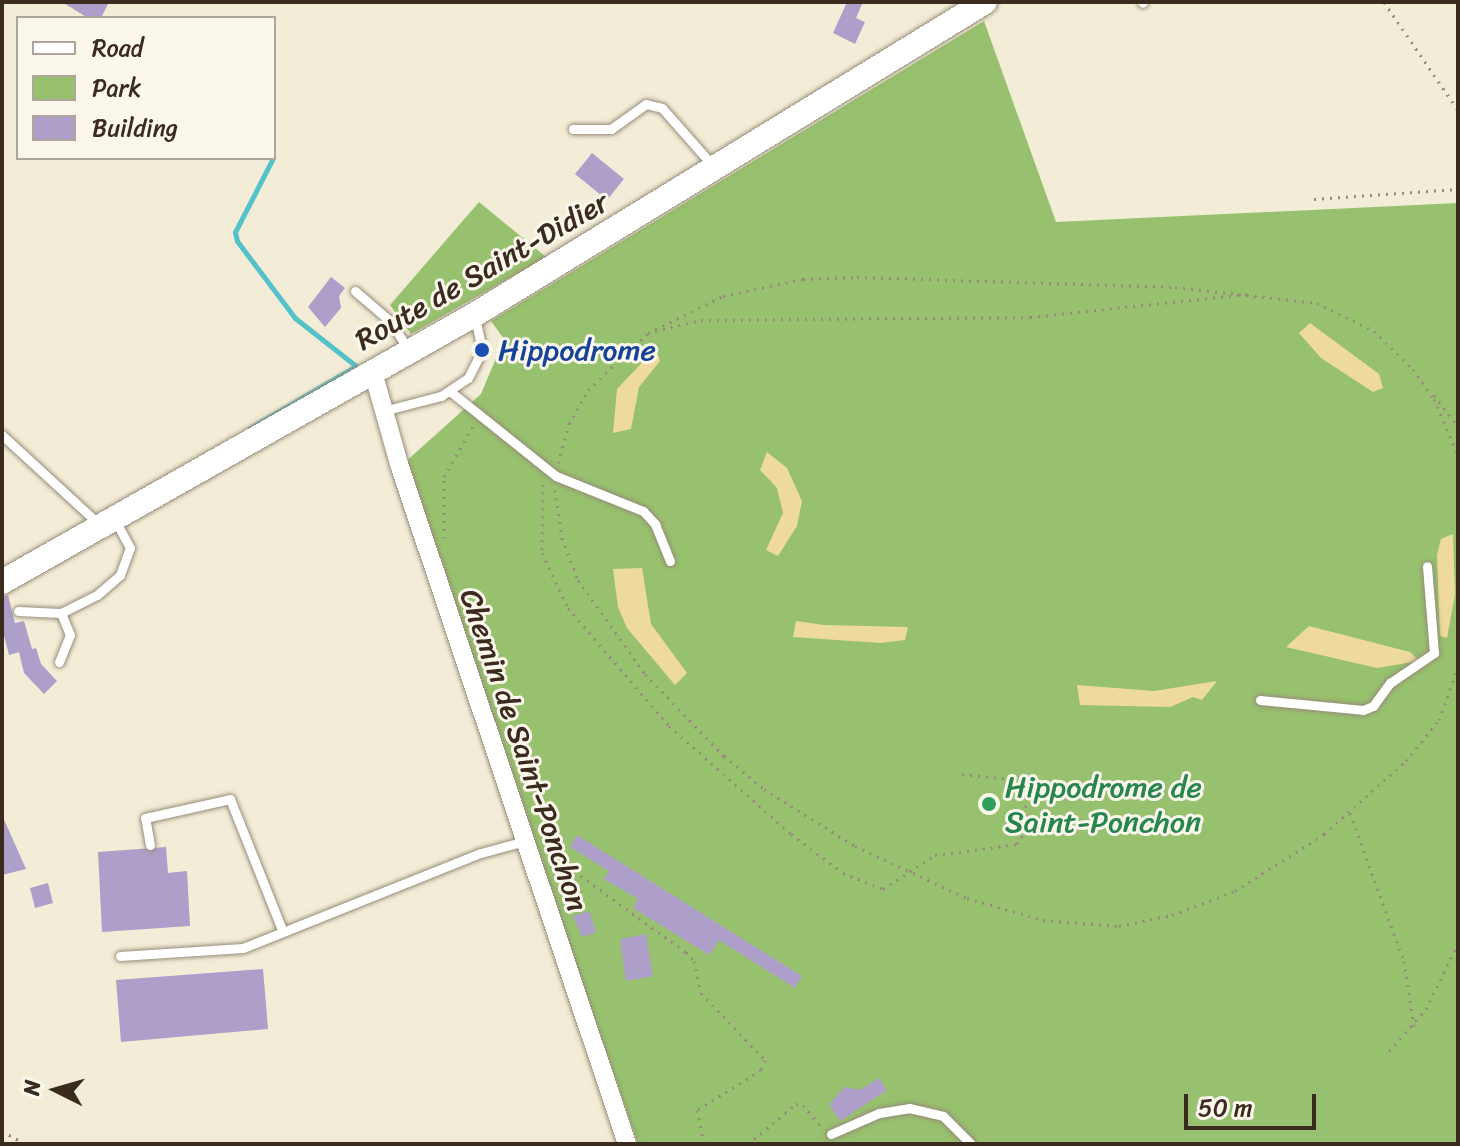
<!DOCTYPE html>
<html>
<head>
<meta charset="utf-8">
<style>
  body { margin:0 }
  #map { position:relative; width:1460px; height:1146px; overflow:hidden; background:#f3edd7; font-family:Sriracha,sans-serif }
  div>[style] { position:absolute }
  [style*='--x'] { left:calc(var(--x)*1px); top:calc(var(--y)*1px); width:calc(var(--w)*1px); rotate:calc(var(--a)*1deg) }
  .green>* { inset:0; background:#97c16e }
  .sand>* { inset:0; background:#eeda9e }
  .stream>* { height:5px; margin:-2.5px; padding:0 2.5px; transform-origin:2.5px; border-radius:2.5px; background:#54c2c9 }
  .building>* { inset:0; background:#ad9fc9 }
  .path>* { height:3px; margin-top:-1.5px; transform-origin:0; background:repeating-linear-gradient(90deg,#978c7a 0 2px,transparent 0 8px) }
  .roads { filter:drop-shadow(0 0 2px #978c7a) drop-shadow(0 0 2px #978c7a) }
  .lane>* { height:9px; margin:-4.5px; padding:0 4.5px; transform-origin:4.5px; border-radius:4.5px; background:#fff }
  .street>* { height:18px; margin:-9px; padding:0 9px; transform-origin:9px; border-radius:9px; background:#fff }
  .secondary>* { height:24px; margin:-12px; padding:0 12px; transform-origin:12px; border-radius:12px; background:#fff }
  .dots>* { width:22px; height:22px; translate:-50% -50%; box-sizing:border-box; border:4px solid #fbf7ec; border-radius:50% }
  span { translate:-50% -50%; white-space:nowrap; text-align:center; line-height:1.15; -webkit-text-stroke:6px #fbf7ec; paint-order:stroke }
  .street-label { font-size:30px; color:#3b2a1e }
  .transit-label { font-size:30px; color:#164399 }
  .left { translate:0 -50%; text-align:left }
  .leisure-label { font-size:30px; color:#27864d }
  .frame { position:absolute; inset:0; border:4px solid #3b2a1e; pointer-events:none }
  .legend { position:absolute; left:16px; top:16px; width:260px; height:144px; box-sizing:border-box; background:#fbf7ec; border:2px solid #aea59a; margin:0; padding:10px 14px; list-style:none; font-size:24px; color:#3b2a1e }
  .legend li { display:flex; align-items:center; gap:16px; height:40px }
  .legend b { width:40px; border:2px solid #aea59a }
  .north { position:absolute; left:16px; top:1050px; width:80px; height:80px; -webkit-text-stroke:6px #fbf7ec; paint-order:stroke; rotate:275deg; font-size:22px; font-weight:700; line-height:32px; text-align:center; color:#3b2a1e }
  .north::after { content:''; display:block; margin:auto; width:28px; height:36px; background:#3b2a1e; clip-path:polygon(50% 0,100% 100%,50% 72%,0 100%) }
  .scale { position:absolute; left:1184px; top:1094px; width:132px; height:36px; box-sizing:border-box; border:4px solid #3b2a1e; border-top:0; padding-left:10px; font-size:24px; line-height:28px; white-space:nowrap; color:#3b2a1e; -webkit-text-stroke:6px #fbf7ec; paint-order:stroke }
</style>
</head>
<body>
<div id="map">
  <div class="green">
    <i style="clip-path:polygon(984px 21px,1056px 222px,1458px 203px,1458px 1144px,638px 1144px,403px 464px,481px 394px,504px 339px,491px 321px)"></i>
    <i style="clip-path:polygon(479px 202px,546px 257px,411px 334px,390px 305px)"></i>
  </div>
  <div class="sand">
    <i style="clip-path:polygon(1310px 323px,1379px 374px,1383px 388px,1373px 392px,1321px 358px,1299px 333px)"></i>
    <i style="clip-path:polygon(656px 348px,660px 361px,639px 387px,631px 429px,613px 433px,617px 389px)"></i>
    <i style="clip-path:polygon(767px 452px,787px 468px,802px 501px,797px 526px,778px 556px,766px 550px,783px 513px,777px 488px,760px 470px)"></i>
    <i style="clip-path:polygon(1453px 534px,1455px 594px,1447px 638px,1440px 636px,1437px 555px,1441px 539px)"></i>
    <i style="clip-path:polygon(642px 568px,651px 624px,687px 673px,675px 685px,627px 628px,618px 607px,613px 569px)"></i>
    <i style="clip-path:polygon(796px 621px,824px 625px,908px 627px,905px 640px,881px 643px,793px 637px)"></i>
    <i style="clip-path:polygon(1309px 626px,1410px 652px,1419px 661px,1377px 668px,1286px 647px)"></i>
    <i style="clip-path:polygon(1217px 681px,1202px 700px,1193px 697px,1170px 707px,1080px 705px,1077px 685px,1154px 691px)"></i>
  </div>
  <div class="stream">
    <i style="--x:250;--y:428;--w:123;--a:-30.3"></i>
    <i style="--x:356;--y:366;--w:78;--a:-141.8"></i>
    <i style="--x:295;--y:318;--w:96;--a:-127"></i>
    <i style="--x:237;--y:241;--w:9;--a:-103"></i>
    <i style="--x:235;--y:232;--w:83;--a:-62.8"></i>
  </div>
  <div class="building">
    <i style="clip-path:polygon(62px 2px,109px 2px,101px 18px,88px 18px)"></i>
    <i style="clip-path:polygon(847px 2px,863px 2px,856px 18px,865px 22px,855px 44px,833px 33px)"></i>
    <i style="clip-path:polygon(592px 153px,624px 179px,607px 200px,575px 174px)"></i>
    <i style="clip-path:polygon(331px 277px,345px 288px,339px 296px,341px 308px,325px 327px,308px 307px)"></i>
    <i style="clip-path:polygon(8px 595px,15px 623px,24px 621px,32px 649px,36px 648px,41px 664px,57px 681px,44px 694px,24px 673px,19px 652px,9px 655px,2px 628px,2px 597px)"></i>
    <i style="clip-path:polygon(2px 815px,26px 869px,2px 875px)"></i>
    <i style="clip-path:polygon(577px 835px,802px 976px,795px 988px,719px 940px,709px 955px,633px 908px,638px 899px,604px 879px,609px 871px,570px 847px)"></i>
    <i style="clip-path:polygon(166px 847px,168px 873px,187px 871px,190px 926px,102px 932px,98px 852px)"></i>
    <i style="clip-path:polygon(48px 883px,53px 903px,35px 908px,30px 888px)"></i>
    <i style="clip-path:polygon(589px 911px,596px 932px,582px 937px,573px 916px)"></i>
    <i style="clip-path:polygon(646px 934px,653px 976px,626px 981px,620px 939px)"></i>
    <i style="clip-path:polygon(263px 969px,268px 1029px,121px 1042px,116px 980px)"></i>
    <i style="clip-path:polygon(879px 1078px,887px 1090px,840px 1121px,829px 1104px,845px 1087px,860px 1090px)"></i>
  </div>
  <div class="path">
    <i style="--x:1384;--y:2;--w:131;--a:55.6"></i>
    <i style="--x:1314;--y:199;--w:144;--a:-4"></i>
    <i style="--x:655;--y:331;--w:47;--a:-13.4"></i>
    <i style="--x:701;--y:320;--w:329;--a:-0.5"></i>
    <i style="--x:1030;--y:317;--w:219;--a:-6"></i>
    <i style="--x:1434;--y:395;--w:40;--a:53"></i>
    <i style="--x:558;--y:463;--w:41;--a:-74.2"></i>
    <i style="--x:569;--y:424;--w:39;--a:-61"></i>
    <i style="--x:588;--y:390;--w:83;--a:-43.5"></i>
    <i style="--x:648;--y:333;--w:84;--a:-26.3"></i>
    <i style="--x:723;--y:296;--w:82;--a:-12"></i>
    <i style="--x:803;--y:279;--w:54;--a:-2.1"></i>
    <i style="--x:857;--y:277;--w:318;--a:1.8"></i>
    <i style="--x:1175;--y:287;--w:143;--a:6.4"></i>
    <i style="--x:1317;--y:303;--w:64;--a:26.2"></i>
    <i style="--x:1374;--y:331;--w:54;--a:44.3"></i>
    <i style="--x:1413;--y:369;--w:37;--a:55"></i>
    <i style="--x:1434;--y:399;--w:61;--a:66.8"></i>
    <i style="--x:543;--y:484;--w:69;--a:90.8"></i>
    <i style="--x:542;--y:553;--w:61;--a:64.7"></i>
    <i style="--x:568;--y:608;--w:155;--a:49.4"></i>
    <i style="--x:669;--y:726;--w:163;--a:41.5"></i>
    <i style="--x:791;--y:834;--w:65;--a:36.9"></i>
    <i style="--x:843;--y:873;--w:43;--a:21.8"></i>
    <i style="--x:883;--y:889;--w:62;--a:-33.2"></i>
    <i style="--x:935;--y:855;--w:83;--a:-7.6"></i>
    <i style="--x:1017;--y:844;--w:15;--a:-58"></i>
    <i style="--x:1025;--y:831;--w:41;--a:-88.6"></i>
    <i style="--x:1026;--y:790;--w:18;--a:-142"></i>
    <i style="--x:1012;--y:779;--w:51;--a:-174.4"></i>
    <i style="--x:555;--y:490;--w:49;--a:81.7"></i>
    <i style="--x:562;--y:538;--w:45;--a:69.1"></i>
    <i style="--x:578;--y:580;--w:115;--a:54.5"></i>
    <i style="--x:645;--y:674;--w:114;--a:46.1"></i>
    <i style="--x:724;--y:756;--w:52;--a:39.5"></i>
    <i style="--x:764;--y:789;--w:107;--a:32.1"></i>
    <i style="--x:855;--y:846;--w:123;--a:24.9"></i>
    <i style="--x:967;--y:898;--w:79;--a:16.1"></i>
    <i style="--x:1043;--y:920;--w:76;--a:4.5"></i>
    <i style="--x:1119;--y:926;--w:54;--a:-11.7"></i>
    <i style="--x:1172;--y:915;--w:67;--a:-20.9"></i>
    <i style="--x:1235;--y:891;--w:106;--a:-32.6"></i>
    <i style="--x:1324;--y:834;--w:110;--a:-41.7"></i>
    <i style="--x:1406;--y:761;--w:53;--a:-51.2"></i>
    <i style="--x:1439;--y:720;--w:56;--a:-70.3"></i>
    <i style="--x:444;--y:538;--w:61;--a:-90"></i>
    <i style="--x:444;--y:477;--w:59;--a:-60.4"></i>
    <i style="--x:1350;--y:813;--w:158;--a:70"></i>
    <i style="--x:1404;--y:961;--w:66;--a:81.3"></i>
    <i style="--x:547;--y:844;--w:38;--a:45"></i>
    <i style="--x:574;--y:871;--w:138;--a:35.9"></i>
    <i style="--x:686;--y:952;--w:12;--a:48"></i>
    <i style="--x:694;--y:961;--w:33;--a:78"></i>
    <i style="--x:701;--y:993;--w:93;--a:46.3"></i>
    <i style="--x:765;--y:1060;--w:11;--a:112"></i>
    <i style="--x:761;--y:1070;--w:75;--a:148"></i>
    <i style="--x:697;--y:1110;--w:35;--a:78"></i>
    <i style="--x:1389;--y:1051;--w:56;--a:-48.6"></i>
    <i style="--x:1426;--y:1009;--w:73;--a:-64.1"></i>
    <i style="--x:2;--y:1131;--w:26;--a:29"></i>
    <i style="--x:748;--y:1144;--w:62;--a:-39.8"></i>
    <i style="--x:796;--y:1104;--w:7;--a:8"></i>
    <i style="--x:803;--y:1105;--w:30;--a:50"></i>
  </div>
  <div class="roads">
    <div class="lane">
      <i style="--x:1142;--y:2;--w:1;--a:45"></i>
      <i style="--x:573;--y:129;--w:38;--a:0"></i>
      <i style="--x:611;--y:129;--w:43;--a:-35.5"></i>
      <i style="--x:646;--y:104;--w:16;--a:14"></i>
      <i style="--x:662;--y:108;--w:79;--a:48.6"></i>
      <i style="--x:355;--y:291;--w:46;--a:40.6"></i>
      <i style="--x:390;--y:321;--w:35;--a:57"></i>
      <i style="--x:451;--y:392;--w:134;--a:38.7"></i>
      <i style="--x:556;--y:476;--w:94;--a:21.9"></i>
      <i style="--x:643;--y:511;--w:18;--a:47"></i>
      <i style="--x:655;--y:524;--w:40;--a:68"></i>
      <i style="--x:383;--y:411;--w:60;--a:-14.5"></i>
      <i style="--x:441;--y:396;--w:32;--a:-34"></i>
      <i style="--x:468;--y:378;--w:31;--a:-63"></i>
      <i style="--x:482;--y:350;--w:35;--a:-102"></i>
      <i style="--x:2;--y:435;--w:133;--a:42.6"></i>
      <i style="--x:18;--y:611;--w:43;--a:2.7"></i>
      <i style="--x:59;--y:662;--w:29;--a:-68"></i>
      <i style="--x:70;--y:635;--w:24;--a:-112"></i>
      <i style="--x:61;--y:613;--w:40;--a:-26.6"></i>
      <i style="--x:97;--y:595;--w:30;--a:-41"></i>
      <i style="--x:120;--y:575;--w:29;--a:-70"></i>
      <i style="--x:130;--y:548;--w:32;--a:-118"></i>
      <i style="--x:1260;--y:700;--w:103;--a:5.5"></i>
      <i style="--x:1363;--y:710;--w:11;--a:-22"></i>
      <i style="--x:1373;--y:706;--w:29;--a:-54"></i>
      <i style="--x:1390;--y:683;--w:53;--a:-34.3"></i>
      <i style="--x:1434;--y:653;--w:87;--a:-94.6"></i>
      <i style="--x:150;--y:845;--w:27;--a:-100"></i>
      <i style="--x:145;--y:818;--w:87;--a:-12.6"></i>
      <i style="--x:230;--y:799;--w:141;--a:68.3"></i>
      <i style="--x:120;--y:956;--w:123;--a:-3.7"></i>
      <i style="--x:243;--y:948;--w:256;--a:-21.8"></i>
      <i style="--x:481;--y:853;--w:46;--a:-15.3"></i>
      <i style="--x:831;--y:1134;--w:52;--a:-23.6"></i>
      <i style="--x:879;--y:1113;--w:30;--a:-9"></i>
      <i style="--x:909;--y:1108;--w:35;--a:13"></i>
      <i style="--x:943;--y:1116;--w:40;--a:45"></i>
    </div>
    <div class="street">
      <i style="--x:373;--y:372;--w:96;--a:74.2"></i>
      <i style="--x:399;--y:464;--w:717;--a:71.46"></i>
    </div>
    <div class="secondary">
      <i style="--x:2;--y:582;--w:542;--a:-29.5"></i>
      <i style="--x:474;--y:315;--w:599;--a:-31.49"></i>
    </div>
  </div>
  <div class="dots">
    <i style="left:482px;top:350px;background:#1a4fb4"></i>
    <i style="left:989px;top:804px;background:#2e9e5b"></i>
  </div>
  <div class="street-label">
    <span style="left:482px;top:271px;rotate:-30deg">Route de Saint-Didier</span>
    <span style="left:524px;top:750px;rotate:71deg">Chemin de Saint-Ponchon</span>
  </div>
  <div class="transit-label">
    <span class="left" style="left:498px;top:350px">Hippodrome</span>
  </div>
  <div class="leisure-label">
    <span class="left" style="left:1005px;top:804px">Hippodrome de<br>Saint-Ponchon</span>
  </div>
  <div class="frame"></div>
  <ul class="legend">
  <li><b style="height:10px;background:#fff"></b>Road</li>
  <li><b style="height:22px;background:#97c16e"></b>Park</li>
  <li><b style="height:22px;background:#ad9fc9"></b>Building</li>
  </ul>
  <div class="north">N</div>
  <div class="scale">50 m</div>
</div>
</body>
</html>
